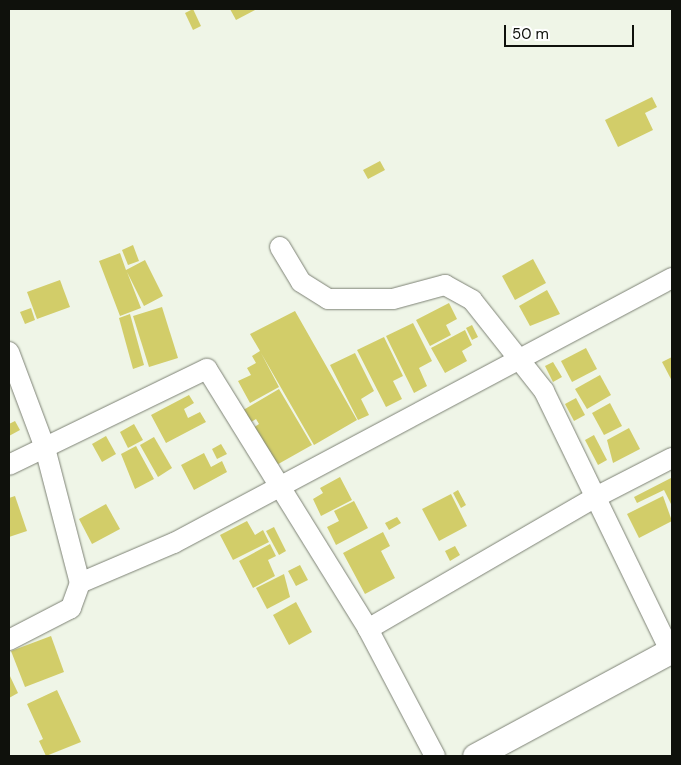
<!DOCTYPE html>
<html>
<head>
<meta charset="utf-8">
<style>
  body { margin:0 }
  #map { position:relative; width:681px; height:765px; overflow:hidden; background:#eff5e7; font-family:"DM Sans",sans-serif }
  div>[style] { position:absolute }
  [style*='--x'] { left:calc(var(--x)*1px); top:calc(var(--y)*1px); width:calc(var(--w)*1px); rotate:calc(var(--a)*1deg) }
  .building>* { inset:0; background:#d2cd69 }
  .roads { filter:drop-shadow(0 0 1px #7d8275) drop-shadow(0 0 1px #7d8275) }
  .minor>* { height:20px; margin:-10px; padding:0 10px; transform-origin:10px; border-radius:10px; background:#fff }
  .major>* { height:25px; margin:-12.5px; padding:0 12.5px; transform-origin:12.5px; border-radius:12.5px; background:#fff }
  span { translate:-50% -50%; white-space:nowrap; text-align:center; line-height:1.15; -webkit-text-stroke:4px #fff; paint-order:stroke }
  .frame { position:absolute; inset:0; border:10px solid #0f110c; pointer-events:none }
  .scale { position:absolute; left:504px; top:25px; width:130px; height:22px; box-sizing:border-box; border:2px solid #0f110c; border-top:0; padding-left:6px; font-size:15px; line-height:18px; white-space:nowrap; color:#0f110c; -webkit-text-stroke:4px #fff; paint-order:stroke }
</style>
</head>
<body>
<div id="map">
  <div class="building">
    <i style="clip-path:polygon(193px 9px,201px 26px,193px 30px,185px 13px)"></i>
    <i style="clip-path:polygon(230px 9px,257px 9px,236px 20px)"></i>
    <i style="clip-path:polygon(652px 97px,657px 107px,645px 113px,653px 130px,618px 147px,605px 120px)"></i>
    <i style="clip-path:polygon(380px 161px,385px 170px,368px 179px,363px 170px)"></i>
    <i style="clip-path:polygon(133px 245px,139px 261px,128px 265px,122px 250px)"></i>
    <i style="clip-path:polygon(120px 253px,126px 270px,145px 260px,163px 296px,144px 306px,127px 272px,141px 308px,120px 316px,99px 261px)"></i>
    <i style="clip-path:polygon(533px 259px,546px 283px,515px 300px,502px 276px)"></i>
    <i style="clip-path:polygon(60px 280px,70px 307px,37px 319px,27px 292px)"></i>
    <i style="clip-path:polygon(547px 290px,560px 314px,530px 326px,519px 306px)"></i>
    <i style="clip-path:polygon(449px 303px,457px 319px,446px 325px,451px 335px,430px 346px,416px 320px)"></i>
    <i style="clip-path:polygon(162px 307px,178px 358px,149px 367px,133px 316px)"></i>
    <i style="clip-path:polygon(31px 308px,35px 320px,25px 324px,20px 312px)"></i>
    <i style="clip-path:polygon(295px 311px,357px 420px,314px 445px,261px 353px,279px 387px,250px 403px,238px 381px,251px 375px,247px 368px,256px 363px,252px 356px,260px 351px,250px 334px)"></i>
    <i style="clip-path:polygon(130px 314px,144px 365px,133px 369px,119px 318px)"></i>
    <i style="clip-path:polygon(413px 323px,432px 361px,419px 368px,427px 386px,414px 393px,386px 336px)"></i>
    <i style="clip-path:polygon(472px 325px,478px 337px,472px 340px,466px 328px)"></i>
    <i style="clip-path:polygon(465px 330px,472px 345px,462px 351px,467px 361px,445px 373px,431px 348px)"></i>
    <i style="clip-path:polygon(384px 337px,403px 376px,393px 381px,402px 399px,386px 407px,357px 350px)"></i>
    <i style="clip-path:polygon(586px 348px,597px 369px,572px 382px,561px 361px)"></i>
    <i style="clip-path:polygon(355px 353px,374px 391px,361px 399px,369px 415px,358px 420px,330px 365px)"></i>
    <i style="clip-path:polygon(672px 357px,672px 381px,662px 362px)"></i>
    <i style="clip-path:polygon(553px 362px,562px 377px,553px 382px,545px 366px)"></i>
    <i style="clip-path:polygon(600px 375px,611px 395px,587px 409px,575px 389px)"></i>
    <i style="clip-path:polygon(279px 389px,312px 445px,273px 467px,251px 429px,259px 424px,256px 419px,248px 424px,240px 412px)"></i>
    <i style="clip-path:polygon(189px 395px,194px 403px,184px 409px,188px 418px,200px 412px,206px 422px,166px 443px,151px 415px)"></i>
    <i style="clip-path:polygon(576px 398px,585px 415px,574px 421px,565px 404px)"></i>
    <i style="clip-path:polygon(610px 403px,622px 426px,604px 435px,592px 413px)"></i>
    <i style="clip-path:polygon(15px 421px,20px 430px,9px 436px,9px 424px)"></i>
    <i style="clip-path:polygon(134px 424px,143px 440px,128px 448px,120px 432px)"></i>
    <i style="clip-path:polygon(629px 428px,640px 449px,613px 463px,607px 440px)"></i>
    <i style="clip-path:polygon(594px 435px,607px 460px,598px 465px,585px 440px)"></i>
    <i style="clip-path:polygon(106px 436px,116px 454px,102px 462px,92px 444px)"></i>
    <i style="clip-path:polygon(154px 437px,172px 468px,158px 477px,140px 445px)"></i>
    <i style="clip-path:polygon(221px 444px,227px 454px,217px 459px,212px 449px)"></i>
    <i style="clip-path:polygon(136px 446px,154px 479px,135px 489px,121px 454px)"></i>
    <i style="clip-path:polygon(204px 453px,211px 467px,222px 461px,227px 472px,194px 490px,181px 465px)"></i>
    <i style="clip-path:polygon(340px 477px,352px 500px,321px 516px,313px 499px,323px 493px,320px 488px)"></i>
    <i style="clip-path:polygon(671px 478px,672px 506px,664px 490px,637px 503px,634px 497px)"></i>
    <i style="clip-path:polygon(458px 490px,466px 505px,461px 508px,453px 493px)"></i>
    <i style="clip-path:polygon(451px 494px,467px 526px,439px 541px,422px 509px)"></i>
    <i style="clip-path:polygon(15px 496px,27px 531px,9px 537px,9px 498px)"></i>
    <i style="clip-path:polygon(663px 496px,672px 521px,639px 538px,627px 514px)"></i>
    <i style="clip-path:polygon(354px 501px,368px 528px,336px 545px,327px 527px,339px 521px,334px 511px)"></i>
    <i style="clip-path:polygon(106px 504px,120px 529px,92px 544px,79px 519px)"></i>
    <i style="clip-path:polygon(397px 517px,401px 523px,389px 530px,385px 523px)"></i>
    <i style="clip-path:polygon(247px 521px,255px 535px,263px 530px,269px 542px,233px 560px,220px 535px)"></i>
    <i style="clip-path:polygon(274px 527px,286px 551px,279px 555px,266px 531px)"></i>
    <i style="clip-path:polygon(383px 532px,390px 546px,381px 551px,395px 578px,365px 594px,343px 553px)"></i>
    <i style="clip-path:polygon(270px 544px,276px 556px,268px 560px,275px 576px,253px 588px,239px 561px)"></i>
    <i style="clip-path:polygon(455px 546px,460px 555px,450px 561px,445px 551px)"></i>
    <i style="clip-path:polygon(300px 565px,308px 580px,296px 586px,288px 571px)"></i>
    <i style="clip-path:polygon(284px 574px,290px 597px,267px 609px,256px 588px)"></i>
    <i style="clip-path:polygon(296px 602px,312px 632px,289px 645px,273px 615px)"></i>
    <i style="clip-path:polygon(51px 636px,64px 672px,25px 687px,11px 651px)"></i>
    <i style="clip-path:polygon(9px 674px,18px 693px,9px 698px)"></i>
    <i style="clip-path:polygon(57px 690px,81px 742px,46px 756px,39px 741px,43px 739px,27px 704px)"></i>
  </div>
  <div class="roads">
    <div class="minor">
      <i style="--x:280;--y:247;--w:41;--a:59"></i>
      <i style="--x:301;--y:282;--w:32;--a:32"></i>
      <i style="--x:328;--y:299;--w:65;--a:0"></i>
      <i style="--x:393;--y:299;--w:54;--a:-15.1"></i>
      <i style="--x:445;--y:285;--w:31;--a:29"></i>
      <i style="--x:472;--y:300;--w:116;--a:51.6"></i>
      <i style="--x:544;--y:391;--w:293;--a:64.1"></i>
      <i style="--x:9;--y:352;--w:103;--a:69.4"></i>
      <i style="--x:45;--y:448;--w:139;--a:75.5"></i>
      <i style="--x:80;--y:583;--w:27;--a:110"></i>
      <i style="--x:71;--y:608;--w:70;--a:152.7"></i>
      <i style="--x:9;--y:465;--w:220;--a:-25.9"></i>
      <i style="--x:207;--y:369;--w:306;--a:58.2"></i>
      <i style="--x:368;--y:629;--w:144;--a:62.2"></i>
      <i style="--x:80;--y:583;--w:102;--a:-23.1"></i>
      <i style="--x:174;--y:543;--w:564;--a:-28.02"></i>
      <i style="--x:368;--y:629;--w:263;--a:-30.1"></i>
      <i style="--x:596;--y:497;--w:85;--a:-27.2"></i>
    </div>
    <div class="major">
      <i style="--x:475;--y:756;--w:224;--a:-28.3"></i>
    </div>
  </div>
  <div class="frame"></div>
  <div class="scale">50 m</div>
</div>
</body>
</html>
